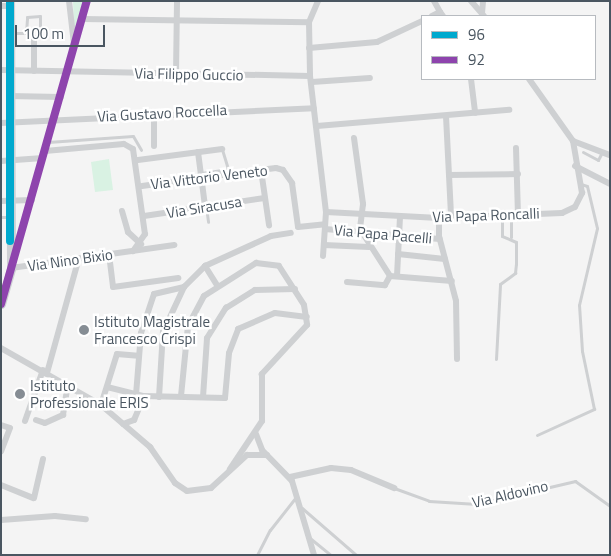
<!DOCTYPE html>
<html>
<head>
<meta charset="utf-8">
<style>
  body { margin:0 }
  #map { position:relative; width:611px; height:556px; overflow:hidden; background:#f4f4f4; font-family:"Titillium Web",sans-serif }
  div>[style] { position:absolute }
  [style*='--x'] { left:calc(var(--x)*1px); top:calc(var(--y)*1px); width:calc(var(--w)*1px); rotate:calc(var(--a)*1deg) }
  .green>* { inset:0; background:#d9f2e3 }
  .service>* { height:3px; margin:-1.5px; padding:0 1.5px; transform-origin:1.5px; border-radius:1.5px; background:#ced0d2 }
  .minor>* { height:6px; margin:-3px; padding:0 3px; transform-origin:3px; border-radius:3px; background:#ced0d2 }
  .secondary>* { height:9px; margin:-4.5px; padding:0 4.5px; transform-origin:4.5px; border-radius:4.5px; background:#ced0d4 }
  .bus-1>* { height:8px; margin:-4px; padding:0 4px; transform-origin:4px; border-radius:4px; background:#00a9ce }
  .bus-2>* { height:8px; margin:-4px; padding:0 4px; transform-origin:4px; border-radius:4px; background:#8e44ad }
  .dots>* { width:14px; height:14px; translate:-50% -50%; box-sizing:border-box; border:2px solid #fff; border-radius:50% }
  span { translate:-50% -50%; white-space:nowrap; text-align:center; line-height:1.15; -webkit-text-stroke:5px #fff; paint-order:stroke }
  .street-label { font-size:15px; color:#4a5661 }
  .poi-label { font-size:15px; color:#4a5661 }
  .left { translate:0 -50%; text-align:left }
  .frame { position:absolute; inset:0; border:2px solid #4a5661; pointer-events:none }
  .legend { position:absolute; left:421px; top:15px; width:175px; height:65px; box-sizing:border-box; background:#fff; border:1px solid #b7bbc0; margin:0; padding:6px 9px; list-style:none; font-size:15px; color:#4a5661 }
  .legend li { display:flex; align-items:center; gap:10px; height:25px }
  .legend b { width:25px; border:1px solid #b7bbc0 }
  .scale { position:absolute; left:15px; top:25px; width:90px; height:22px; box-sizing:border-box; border:2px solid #4a5661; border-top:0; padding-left:6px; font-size:15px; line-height:18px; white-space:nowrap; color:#4a5661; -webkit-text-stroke:4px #fff; paint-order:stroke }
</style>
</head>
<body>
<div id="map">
  <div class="green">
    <i style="clip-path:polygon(73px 1px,85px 1px,76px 31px,74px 31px)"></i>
    <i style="clip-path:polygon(109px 159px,113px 190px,95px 192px,91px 162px)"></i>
  </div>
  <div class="service">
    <i style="--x:11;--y:33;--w:15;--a:0"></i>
    <i style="--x:26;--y:33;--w:16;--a:-86"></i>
    <i style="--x:27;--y:17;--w:13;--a:-4"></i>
    <i style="--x:40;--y:16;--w:19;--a:90"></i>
    <i style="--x:40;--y:35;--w:7;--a:153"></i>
    <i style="--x:48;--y:142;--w:85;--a:-4"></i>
    <i style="--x:133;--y:136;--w:16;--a:60"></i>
    <i style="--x:583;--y:152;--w:17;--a:28"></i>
    <i style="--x:598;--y:160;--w:9;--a:-63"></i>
    <i style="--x:201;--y:173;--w:27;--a:-8"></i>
    <i style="--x:228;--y:169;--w:21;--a:-107"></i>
    <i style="--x:206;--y:207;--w:15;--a:82"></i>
    <i style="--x:1;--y:217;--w:8;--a:0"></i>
    <i style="--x:511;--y:237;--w:22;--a:-90"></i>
    <i style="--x:496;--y:359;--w:75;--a:-86.9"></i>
    <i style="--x:500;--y:284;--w:19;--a:-36"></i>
    <i style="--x:515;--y:273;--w:9;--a:-84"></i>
    <i style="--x:516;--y:264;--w:22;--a:-90"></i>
    <i style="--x:516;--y:242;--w:15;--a:-157"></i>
    <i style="--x:502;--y:236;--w:21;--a:-90"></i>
    <i style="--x:537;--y:435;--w:63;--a:-24.5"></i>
    <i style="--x:594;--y:409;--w:59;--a:-101.7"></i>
    <i style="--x:582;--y:351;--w:46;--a:-93.7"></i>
    <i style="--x:579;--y:305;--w:79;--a:-76.8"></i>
    <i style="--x:597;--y:228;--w:43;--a:-103.4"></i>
    <i style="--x:587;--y:186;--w:6;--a:-162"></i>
    <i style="--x:394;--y:488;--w:37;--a:20"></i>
    <i style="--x:429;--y:501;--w:48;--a:3.6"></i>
    <i style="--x:477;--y:504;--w:101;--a:-13.2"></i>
    <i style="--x:575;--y:481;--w:43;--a:35.5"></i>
    <i style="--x:302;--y:508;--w:72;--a:41"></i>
    <i style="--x:311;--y:539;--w:26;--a:39"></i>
    <i style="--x:257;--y:555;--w:28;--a:-63"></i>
    <i style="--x:270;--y:530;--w:42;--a:-51.8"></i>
  </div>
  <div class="minor">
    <i style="--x:69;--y:1;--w:43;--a:83.4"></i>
    <i style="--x:87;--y:1;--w:278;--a:105.9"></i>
    <i style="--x:11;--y:268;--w:165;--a:-8"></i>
    <i style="--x:318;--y:1;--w:23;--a:113"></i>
    <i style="--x:309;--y:22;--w:54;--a:88.9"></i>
    <i style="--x:310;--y:76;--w:137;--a:83.3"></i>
    <i style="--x:326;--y:212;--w:44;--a:93.9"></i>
    <i style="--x:434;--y:1;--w:13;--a:61"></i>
    <i style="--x:471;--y:1;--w:20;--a:49"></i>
    <i style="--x:1;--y:6;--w:9;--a:0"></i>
    <i style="--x:482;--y:13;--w:12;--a:-85"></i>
    <i style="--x:432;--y:16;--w:9;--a:-27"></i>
    <i style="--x:440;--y:12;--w:5;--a:53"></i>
    <i style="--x:82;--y:19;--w:227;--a:0.8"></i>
    <i style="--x:309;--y:48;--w:68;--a:-5"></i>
    <i style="--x:377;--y:42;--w:50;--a:-25"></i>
    <i style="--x:1;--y:70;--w:309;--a:1.1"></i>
    <i style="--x:34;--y:71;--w:33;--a:-90"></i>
    <i style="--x:176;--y:74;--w:73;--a:-89.2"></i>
    <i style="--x:471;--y:79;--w:34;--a:83"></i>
    <i style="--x:529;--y:79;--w:76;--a:54.6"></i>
    <i style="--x:573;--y:141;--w:40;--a:21"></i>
    <i style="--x:312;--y:82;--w:58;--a:-3.9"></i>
    <i style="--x:9;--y:96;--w:52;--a:1.1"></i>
    <i style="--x:154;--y:114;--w:32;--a:90"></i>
    <i style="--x:446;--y:116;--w:99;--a:87.1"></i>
    <i style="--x:1;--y:123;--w:313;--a:-2.7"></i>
    <i style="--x:317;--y:126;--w:193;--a:-4.8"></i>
    <i style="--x:354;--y:138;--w:67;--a:82.2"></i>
    <i style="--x:363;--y:204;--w:25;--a:97"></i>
    <i style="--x:360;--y:229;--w:56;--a:57.4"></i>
    <i style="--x:516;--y:148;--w:66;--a:88.3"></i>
    <i style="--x:45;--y:151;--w:79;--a:-5.1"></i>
    <i style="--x:124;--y:144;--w:10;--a:29"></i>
    <i style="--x:133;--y:149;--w:86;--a:82"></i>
    <i style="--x:145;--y:234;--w:21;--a:125"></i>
    <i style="--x:198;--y:152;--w:54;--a:82.6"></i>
    <i style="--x:138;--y:160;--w:85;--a:-7.5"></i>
    <i style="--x:1;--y:161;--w:42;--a:-4.1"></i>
    <i style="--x:575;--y:166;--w:39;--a:27"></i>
    <i style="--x:261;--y:170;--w:56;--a:81.7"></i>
    <i style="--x:449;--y:175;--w:69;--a:-0.8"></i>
    <i style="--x:142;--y:186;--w:135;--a:-7.7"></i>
    <i style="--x:276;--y:168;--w:7;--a:16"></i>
    <i style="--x:283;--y:170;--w:16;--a:55"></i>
    <i style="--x:292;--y:183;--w:44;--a:82.2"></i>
    <i style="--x:298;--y:227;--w:27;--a:-6"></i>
    <i style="--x:1;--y:201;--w:31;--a:-2"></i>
    <i style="--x:122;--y:211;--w:22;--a:74"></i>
    <i style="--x:128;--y:232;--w:18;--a:43"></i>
    <i style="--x:326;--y:212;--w:113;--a:3"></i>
    <i style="--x:439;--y:218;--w:123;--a:-2.3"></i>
    <i style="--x:562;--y:213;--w:14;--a:-25"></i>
    <i style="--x:575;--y:207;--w:16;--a:-63"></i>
    <i style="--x:582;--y:193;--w:53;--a:-99.8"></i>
    <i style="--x:144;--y:216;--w:122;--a:-8.5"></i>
    <i style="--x:439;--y:218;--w:18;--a:90"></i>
    <i style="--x:439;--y:236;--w:67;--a:75.3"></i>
    <i style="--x:456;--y:301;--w:58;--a:89"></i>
    <i style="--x:325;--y:229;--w:115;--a:5"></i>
    <i style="--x:324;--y:245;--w:45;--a:2.5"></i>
    <i style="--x:109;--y:254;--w:33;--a:83"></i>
    <i style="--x:113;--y:287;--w:66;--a:-7.9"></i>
    <i style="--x:398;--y:254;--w:47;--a:6.1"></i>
    <i style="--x:205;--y:266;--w:22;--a:58"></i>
    <i style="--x:390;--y:276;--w:62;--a:4.6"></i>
    <i style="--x:397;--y:276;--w:60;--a:-87.1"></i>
    <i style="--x:347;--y:282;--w:38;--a:5"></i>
    <i style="--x:385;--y:285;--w:10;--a:-61"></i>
    <i style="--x:1;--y:348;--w:115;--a:29.7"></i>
    <i style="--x:101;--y:405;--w:65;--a:40.6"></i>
    <i style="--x:150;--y:447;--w:44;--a:55.2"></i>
    <i style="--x:175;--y:483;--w:14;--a:34"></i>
    <i style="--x:187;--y:491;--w:24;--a:-7"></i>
    <i style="--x:211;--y:488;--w:49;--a:-42.5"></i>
    <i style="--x:247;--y:455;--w:20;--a:0"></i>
    <i style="--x:47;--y:373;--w:119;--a:-74.5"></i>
    <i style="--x:107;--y:387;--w:38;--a:14"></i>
    <i style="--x:144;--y:396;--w:81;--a:1.4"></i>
    <i style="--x:225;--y:398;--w:45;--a:-84.9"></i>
    <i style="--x:229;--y:353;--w:26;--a:-69"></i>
    <i style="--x:238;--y:329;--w:40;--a:-23.4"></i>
    <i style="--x:275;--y:313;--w:32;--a:7"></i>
    <i style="--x:136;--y:395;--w:62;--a:-85.4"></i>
    <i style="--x:141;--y:333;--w:41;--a:-71.6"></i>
    <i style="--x:154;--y:294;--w:31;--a:-13"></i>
    <i style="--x:181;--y:396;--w:70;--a:-84.3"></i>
    <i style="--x:188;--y:326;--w:34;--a:-62"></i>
    <i style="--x:204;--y:296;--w:62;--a:-32.4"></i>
    <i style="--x:256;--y:263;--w:23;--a:7"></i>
    <i style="--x:279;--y:266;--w:46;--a:57.3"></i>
    <i style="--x:304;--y:305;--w:20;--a:81"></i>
    <i style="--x:307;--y:325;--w:67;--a:132.6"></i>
    <i style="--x:262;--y:374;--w:47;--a:90"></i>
    <i style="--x:262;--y:421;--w:58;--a:123.7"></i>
    <i style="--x:159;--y:397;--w:65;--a:-86.5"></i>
    <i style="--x:163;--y:332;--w:50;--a:-65"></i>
    <i style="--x:184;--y:287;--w:30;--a:-45"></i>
    <i style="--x:205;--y:266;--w:72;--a:-24.4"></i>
    <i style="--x:271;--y:236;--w:20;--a:-9"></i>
    <i style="--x:203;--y:397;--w:59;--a:-86.1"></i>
    <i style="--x:207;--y:338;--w:36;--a:-58"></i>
    <i style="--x:226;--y:308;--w:34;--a:-32"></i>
    <i style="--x:255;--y:290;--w:40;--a:-1.4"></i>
    <i style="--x:101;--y:405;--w:53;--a:-72.6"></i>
    <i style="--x:117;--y:354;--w:21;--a:5"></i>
    <i style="--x:36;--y:420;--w:9;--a:18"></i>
    <i style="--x:45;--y:423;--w:20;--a:-24"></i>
    <i style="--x:63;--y:415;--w:31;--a:-81"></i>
    <i style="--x:25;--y:421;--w:54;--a:-70.6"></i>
    <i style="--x:123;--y:424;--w:12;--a:-20"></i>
    <i style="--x:134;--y:420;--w:26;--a:-67"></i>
    <i style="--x:1;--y:425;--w:9;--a:18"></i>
    <i style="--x:10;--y:428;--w:25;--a:111"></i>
    <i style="--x:256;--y:434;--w:17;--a:69"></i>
    <i style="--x:262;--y:450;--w:43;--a:45.9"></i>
    <i style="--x:292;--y:481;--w:77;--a:73.4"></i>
    <i style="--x:290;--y:477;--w:42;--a:-12.4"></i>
    <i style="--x:331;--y:468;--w:20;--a:6"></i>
    <i style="--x:351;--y:470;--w:47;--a:22.7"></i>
    <i style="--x:1;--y:485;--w:35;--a:22"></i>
    <i style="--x:34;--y:498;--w:40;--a:-77"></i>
    <i style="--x:1;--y:520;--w:54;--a:-4.2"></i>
    <i style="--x:55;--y:516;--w:31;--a:6"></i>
  </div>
  <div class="secondary">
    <i style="--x:1;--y:304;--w:37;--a:-74"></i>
    <i style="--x:11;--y:268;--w:267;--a:-90.2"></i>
  </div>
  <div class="bus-1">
    <i style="--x:10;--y:241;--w:240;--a:-90"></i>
  </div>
  <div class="bus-2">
    <i style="--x:1;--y:304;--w:315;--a:-74.2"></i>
  </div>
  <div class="dots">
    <i style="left:84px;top:330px;background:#868d94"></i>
    <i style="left:20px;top:394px;background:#868d94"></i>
  </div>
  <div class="street-label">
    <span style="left:189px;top:74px;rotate:1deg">Via Filippo Guccio</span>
    <span style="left:162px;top:113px;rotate:-3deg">Via Gustavo Roccella</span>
    <span style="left:209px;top:177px;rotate:-7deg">Via Vittorio Veneto</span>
    <span style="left:204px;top:207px;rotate:-9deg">Via Siracusa</span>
    <span style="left:486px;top:215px;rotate:-2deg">Via Papa Roncalli</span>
    <span style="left:383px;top:234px;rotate:5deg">Via Papa Pacelli</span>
    <span style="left:70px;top:260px;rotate:-8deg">Via Nino Bixio</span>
    <span style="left:510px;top:494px;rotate:-13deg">Via Aldovino</span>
  </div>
  <div class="poi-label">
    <span class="left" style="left:94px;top:330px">Istituto Magistrale<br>Francesco Crispi</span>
    <span class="left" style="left:30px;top:394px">Istituto<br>Professionale ERIS</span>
  </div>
  <div class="frame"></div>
  <ul class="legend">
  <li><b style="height:6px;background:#00a9ce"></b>96</li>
  <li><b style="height:6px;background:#8e44ad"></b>92</li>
  </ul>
  <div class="scale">100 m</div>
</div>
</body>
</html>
